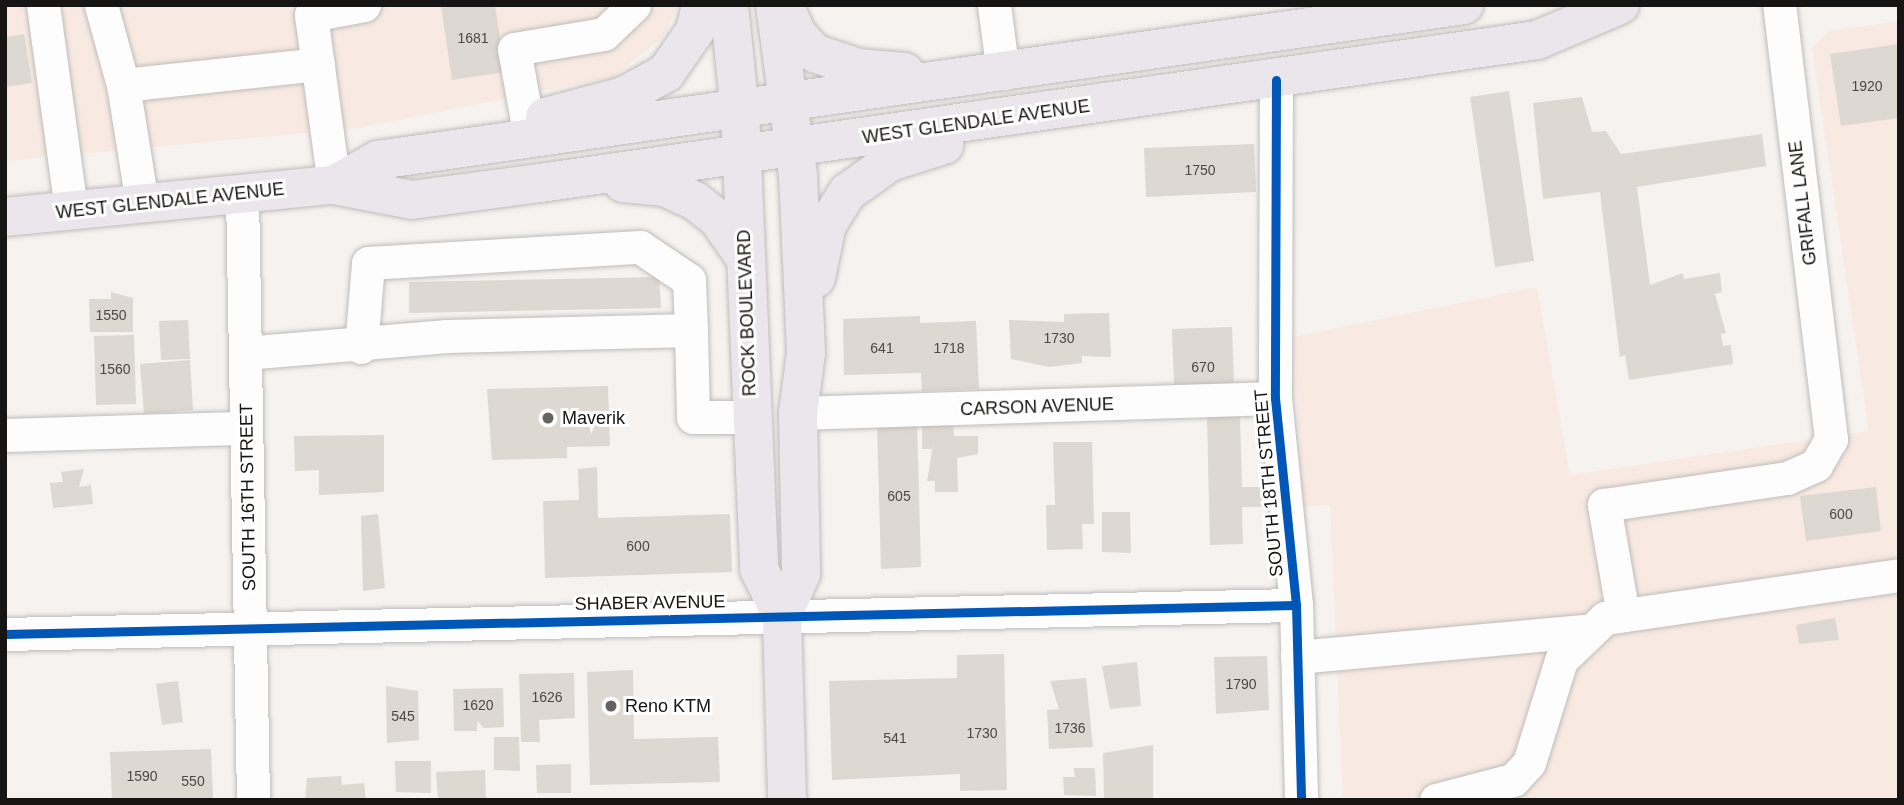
<!DOCTYPE html>
<html>
<head>
<meta charset="utf-8">
<style>
  body { margin:0 }
  #map { position:relative; width:1904px; height:805px; overflow:hidden; background:#f5f2ef; font-family:Helvetica,sans-serif }
  div>[style] { position:absolute }
  [style*='--x'] { left:calc(var(--x)*1px); top:calc(var(--y)*1px); width:calc(var(--w)*1px); rotate:calc(var(--a)*1deg) }
  .industrial>* { inset:0; background:#f8eae2 }
  .building>* { inset:0; background:#ded8d2 }
  .roads { filter:drop-shadow(0 0 2px #bfbcba) drop-shadow(0 0 2px #bfbcba) }
  .minor>* { height:33px; margin:-16.5px; padding:0 16.5px; transform-origin:16.5px; border-radius:16.5px; background:#fefdfd }
  .major>* { height:38px; margin:-19px; padding:0 19px; transform-origin:19px; border-radius:19px; background:#ebe5ec }
  .cycleway>* { height:9px; margin:-4.5px; padding:0 4.5px; transform-origin:4.5px; border-radius:4.5px; background:#0057b8 }
  .dots>* { width:19px; height:19px; translate:-50% -50%; box-sizing:border-box; border:4px solid #fff; border-radius:50% }
  span { translate:-50% -50%; white-space:nowrap; text-align:center; line-height:1.15; -webkit-text-stroke:6px #fff; paint-order:stroke }
  .number-label { font-size:14px; color:#4b4845 }
  .number-label span { -webkit-text-stroke-width:0 }
  .street-label { font-size:18px; color:#171513 }
  .poi-label { font-size:18px; color:#171513 }
  .left { translate:0 -50%; text-align:left }
  .frame { position:absolute; inset:0; border:7px solid #171513; pointer-events:none }
</style>
</head>
<body>
<div id="map">
  <div class="industrial">
    <i style="clip-path:polygon(5px 5px,678px 5px,663px 37px,613px 77px,358px 128px,5px 161px)"></i>
    <i style="clip-path:polygon(1899px 21px,1899px 800px,1343px 800px,1330px 505px,1302px 506px,1294px 337px,1537px 287px,1570px 475px,1869px 431px,1812px 48px,1829px 31px)"></i>
  </div>
  <div class="building">
    <i style="clip-path:polygon(441px 5px,495px 5px,505px 72px,452px 80px)"></i>
    <i style="clip-path:polygon(24px 34px,32px 83px,5px 87px,5px 37px)"></i>
    <i style="clip-path:polygon(1899px 44px,1899px 118px,1841px 126px,1830px 54px)"></i>
    <i style="clip-path:polygon(1509px 91px,1534px 261px,1495px 267px,1470px 97px)"></i>
    <i style="clip-path:polygon(1582px 97px,1592px 132px,1606px 131px,1621px 154px,1762px 134px,1766px 166px,1637px 187px,1650px 285px,1683px 273px,1684px 279px,1720px 273px,1722px 292px,1715px 294px,1726px 333px,1721px 334px,1723px 346px,1731px 345px,1733px 364px,1629px 380px,1625px 355px,1620px 357px,1600px 192px,1543px 199px,1533px 103px)"></i>
    <i style="clip-path:polygon(1254px 144px,1256px 192px,1146px 197px,1144px 148px)"></i>
    <i style="clip-path:polygon(659px 277px,661px 308px,409px 313px,409px 282px)"></i>
    <i style="clip-path:polygon(111px 292px,133px 298px,133px 332px,90px 332px,89px 299px,111px 299px)"></i>
    <i style="clip-path:polygon(1109px 313px,1111px 357px,1082px 356px,1082px 363px,1049px 367px,1011px 359px,1009px 320px,1064px 322px,1064px 314px)"></i>
    <i style="clip-path:polygon(920px 316px,920px 323px,976px 321px,979px 389px,922px 391px,921px 373px,844px 375px,843px 319px)"></i>
    <i style="clip-path:polygon(188px 320px,190px 359px,161px 360px,159px 321px)"></i>
    <i style="clip-path:polygon(1232px 327px,1234px 383px,1174px 385px,1172px 329px)"></i>
    <i style="clip-path:polygon(134px 335px,136px 404px,96px 405px,94px 336px)"></i>
    <i style="clip-path:polygon(190px 360px,193px 410px,144px 414px,140px 364px)"></i>
    <i style="clip-path:polygon(608px 386px,610px 446px,567px 447px,567px 458px,492px 460px,487px 389px)"></i>
    <i style="clip-path:polygon(1240px 416px,1242px 487px,1262px 487px,1262px 507px,1242px 507px,1243px 544px,1210px 545px,1207px 417px)"></i>
    <i style="clip-path:polygon(922px 421px,953px 423px,954px 436px,978px 436px,978px 454px,957px 458px,958px 492px,935px 492px,935px 481px,927px 481px,934px 440px,932px 449px,922px 449px)"></i>
    <i style="clip-path:polygon(917px 423px,921px 567px,881px 569px,877px 424px)"></i>
    <i style="clip-path:polygon(384px 435px,384px 492px,319px 495px,319px 470px,295px 471px,294px 436px)"></i>
    <i style="clip-path:polygon(1053px 442px,1092px 442px,1094px 524px,1082px 524px,1083px 549px,1047px 550px,1046px 505px,1055px 505px)"></i>
    <i style="clip-path:polygon(597px 467px,598px 518px,730px 514px,732px 572px,545px 578px,543px 501px,579px 500px,578px 469px)"></i>
    <i style="clip-path:polygon(84px 469px,79px 487px,91px 485px,93px 504px,53px 508px,50px 483px,63px 482px,61px 472px)"></i>
    <i style="clip-path:polygon(1876px 487px,1881px 531px,1806px 541px,1800px 496px)"></i>
    <i style="clip-path:polygon(1102px 512px,1130px 512px,1131px 553px,1102px 552px)"></i>
    <i style="clip-path:polygon(378px 514px,385px 588px,363px 591px,361px 516px)"></i>
    <i style="clip-path:polygon(1835px 618px,1839px 640px,1799px 644px,1796px 625px)"></i>
    <i style="clip-path:polygon(1004px 654px,1007px 790px,960px 791px,960px 774px,832px 780px,829px 681px,957px 678px,957px 655px)"></i>
    <i style="clip-path:polygon(1267px 656px,1269px 710px,1216px 714px,1214px 657px)"></i>
    <i style="clip-path:polygon(1137px 662px,1141px 706px,1110px 709px,1102px 666px)"></i>
    <i style="clip-path:polygon(633px 670px,634px 739px,718px 737px,720px 782px,590px 785px,587px 672px)"></i>
    <i style="clip-path:polygon(574px 673px,575px 718px,539px 720px,540px 742px,521px 742px,519px 674px)"></i>
    <i style="clip-path:polygon(1086px 678px,1093px 747px,1049px 749px,1047px 710px,1059px 709px,1050px 681px)"></i>
    <i style="clip-path:polygon(178px 681px,183px 722px,162px 725px,156px 684px)"></i>
    <i style="clip-path:polygon(386px 686px,418px 691px,419px 740px,387px 743px)"></i>
    <i style="clip-path:polygon(503px 688px,504px 727px,484px 728px,477px 721px,477px 731px,454px 731px,453px 689px)"></i>
    <i style="clip-path:polygon(494px 737px,519px 737px,520px 771px,494px 770px)"></i>
    <i style="clip-path:polygon(1153px 745px,1153px 798px,1104px 798px,1103px 753px)"></i>
    <i style="clip-path:polygon(211px 749px,213px 800px,112px 800px,110px 752px)"></i>
    <i style="clip-path:polygon(395px 761px,431px 761px,431px 793px,396px 792px)"></i>
    <i style="clip-path:polygon(571px 764px,571px 793px,537px 793px,536px 765px)"></i>
    <i style="clip-path:polygon(1074px 768px,1095px 768px,1096px 796px,1064px 795px,1063px 777px,1075px 777px)"></i>
    <i style="clip-path:polygon(485px 770px,486px 800px,438px 800px,436px 772px)"></i>
    <i style="clip-path:polygon(341px 776px,342px 785px,364px 783px,366px 800px,305px 800px,307px 778px)"></i>
  </div>
  <div class="roads">
    <div class="minor">
      <i style="--x:43;--y:5;--w:207;--a:82.2"></i>
      <i style="--x:101;--y:5;--w:83;--a:74.6"></i>
      <i style="--x:994;--y:5;--w:69;--a:82.5"></i>
      <i style="--x:1276;--y:80;--w:318;--a:90.2"></i>
      <i style="--x:1275;--y:398;--w:208;--a:84.2"></i>
      <i style="--x:1296;--y:605;--w:195;--a:88.5"></i>
      <i style="--x:527;--y:121;--w:73;--a:-100.2"></i>
      <i style="--x:514;--y:49;--w:91;--a:-9.5"></i>
      <i style="--x:604;--y:34;--w:42;--a:-44"></i>
      <i style="--x:334;--y:185;--w:172;--a:-97.7"></i>
      <i style="--x:311;--y:15;--w:54;--a:-10.7"></i>
      <i style="--x:242;--y:194;--w:606;--a:88.96"></i>
      <i style="--x:142;--y:203;--w:120;--a:-99.1"></i>
      <i style="--x:123;--y:85;--w:196;--a:-6.1"></i>
      <i style="--x:361;--y:347;--w:84;--a:-85.2"></i>
      <i style="--x:368;--y:263;--w:272;--a:-3.4"></i>
      <i style="--x:640;--y:247;--w:59;--a:34"></i>
      <i style="--x:689;--y:280;--w:50;--a:87.7"></i>
      <i style="--x:245;--y:353;--w:203;--a:-4.8"></i>
      <i style="--x:447;--y:336;--w:244;--a:-1.4"></i>
      <i style="--x:691;--y:330;--w:87;--a:88.7"></i>
      <i style="--x:693;--y:417;--w:58;--a:0"></i>
      <i style="--x:798;--y:413;--w:477;--a:-1.8"></i>
      <i style="--x:5;--y:435;--w:241;--a:-1.7"></i>
      <i style="--x:1623;--y:615;--w:112;--a:-99.8"></i>
      <i style="--x:1604;--y:505;--w:185;--a:-8.4"></i>
      <i style="--x:1787;--y:478;--w:32;--a:-24"></i>
      <i style="--x:1816;--y:465;--w:30;--a:-60"></i>
      <i style="--x:1831;--y:439;--w:437;--a:-96.8"></i>
      <i style="--x:5;--y:634;--w:1291;--a:-1.29"></i>
      <i style="--x:1297;--y:657;--w:288;--a:-5.2"></i>
      <i style="--x:1436;--y:800;--w:80;--a:-14.6"></i>
      <i style="--x:1513;--y:780;--w:23;--a:-47"></i>
      <i style="--x:1529;--y:763;--w:108;--a:-72.7"></i>
      <i style="--x:1561;--y:660;--w:61;--a:-43.7"></i>
      <i style="--x:1605;--y:618;--w:297;--a:-8.3"></i>
    </div>
    <div class="major">
      <i style="--x:729;--y:5;--w:107;--a:84.1"></i>
      <i style="--x:740;--y:111;--w:458;--a:87.6"></i>
      <i style="--x:759;--y:569;--w:52;--a:63.9"></i>
      <i style="--x:775;--y:5;--w:172;--a:82.3"></i>
      <i style="--x:798;--y:175;--w:178;--a:87.4"></i>
      <i style="--x:806;--y:353;--w:61;--a:97.6"></i>
      <i style="--x:798;--y:413;--w:161;--a:88.9"></i>
      <i style="--x:801;--y:574;--w:46;--a:114.3"></i>
      <i style="--x:782;--y:616;--w:184;--a:88.4"></i>
      <i style="--x:784;--y:5;--w:32;--a:66"></i>
      <i style="--x:797;--y:34;--w:25;--a:48"></i>
      <i style="--x:814;--y:53;--w:46;--a:18.8"></i>
      <i style="--x:858;--y:68;--w:47;--a:4.9"></i>
      <i style="--x:545;--y:117;--w:82;--a:-14.9"></i>
      <i style="--x:624;--y:96;--w:48;--a:-28.7"></i>
      <i style="--x:666;--y:73;--w:51;--a:-55.4"></i>
      <i style="--x:695;--y:31;--w:27;--a:-77"></i>
      <i style="--x:623;--y:183;--w:41;--a:5.6"></i>
      <i style="--x:664;--y:187;--w:34;--a:24"></i>
      <i style="--x:695;--y:201;--w:29;--a:38"></i>
      <i style="--x:718;--y:219;--w:44;--a:55.2"></i>
      <i style="--x:334;--y:185;--w:51;--a:-29.6"></i>
      <i style="--x:378;--y:160;--w:1097;--a:-8.12"></i>
      <i style="--x:5;--y:217;--w:331;--a:-5.6"></i>
      <i style="--x:334;--y:185;--w:79;--a:10.9"></i>
      <i style="--x:412;--y:200;--w:129;--a:-7.6"></i>
      <i style="--x:540;--y:183;--w:1007;--a:-8.16"></i>
      <i style="--x:1537;--y:40;--w:90;--a:-22.9"></i>
      <i style="--x:816;--y:278;--w:54;--a:-78.3"></i>
      <i style="--x:827;--y:225;--w:39;--a:-58"></i>
      <i style="--x:848;--y:192;--w:52;--a:-35.5"></i>
      <i style="--x:890;--y:162;--w:57;--a:-17.5"></i>
    </div>
  </div>
  <div class="cycleway">
    <i style="--x:1276;--y:80;--w:318;--a:90.2"></i>
    <i style="--x:1275;--y:398;--w:208;--a:84.2"></i>
    <i style="--x:1296;--y:605;--w:195;--a:88.5"></i>
    <i style="--x:5;--y:634;--w:1291;--a:-1.29"></i>
  </div>
  <div class="dots">
    <i style="left:548px;top:418px;background:#656260"></i>
    <i style="left:611px;top:706px;background:#656260"></i>
  </div>
  <div class="number-label">
    <span style="left:473px;top:38px">1681</span>
    <span style="left:1867px;top:86px">1920</span>
    <span style="left:1200px;top:170px">1750</span>
    <span style="left:111px;top:315px">1550</span>
    <span style="left:1059px;top:338px">1730</span>
    <span style="left:882px;top:348px">641</span>
    <span style="left:949px;top:348px">1718</span>
    <span style="left:1203px;top:367px">670</span>
    <span style="left:115px;top:369px">1560</span>
    <span style="left:899px;top:496px">605</span>
    <span style="left:1841px;top:514px">600</span>
    <span style="left:638px;top:546px">600</span>
    <span style="left:1241px;top:684px">1790</span>
    <span style="left:547px;top:697px">1626</span>
    <span style="left:478px;top:705px">1620</span>
    <span style="left:403px;top:716px">545</span>
    <span style="left:1070px;top:728px">1736</span>
    <span style="left:982px;top:733px">1730</span>
    <span style="left:895px;top:738px">541</span>
    <span style="left:142px;top:776px">1590</span>
    <span style="left:193px;top:781px">550</span>
  </div>
  <div class="street-label">
    <span style="left:976px;top:122px;rotate:-8deg">WEST GLENDALE AVENUE</span>
    <span style="left:170px;top:201px;rotate:-6deg">WEST GLENDALE AVENUE</span>
    <span style="left:1803px;top:203px;rotate:-97deg">GRIFALL LANE</span>
    <span style="left:747px;top:313px;rotate:-92deg">ROCK BOULEVARD</span>
    <span style="left:1037px;top:407px;rotate:-2deg">CARSON AVENUE</span>
    <span style="left:1269px;top:483px;rotate:-95deg">SOUTH 18TH STREET</span>
    <span style="left:248px;top:497px;rotate:-91deg">SOUTH 16TH STREET</span>
    <span style="left:650px;top:603px;rotate:-1deg">SHABER AVENUE</span>
  </div>
  <div class="poi-label">
    <span class="left" style="left:562px;top:418px">Maverik</span>
    <span class="left" style="left:625px;top:706px">Reno KTM</span>
  </div>
  <div class="frame"></div>
</div>
</body>
</html>
